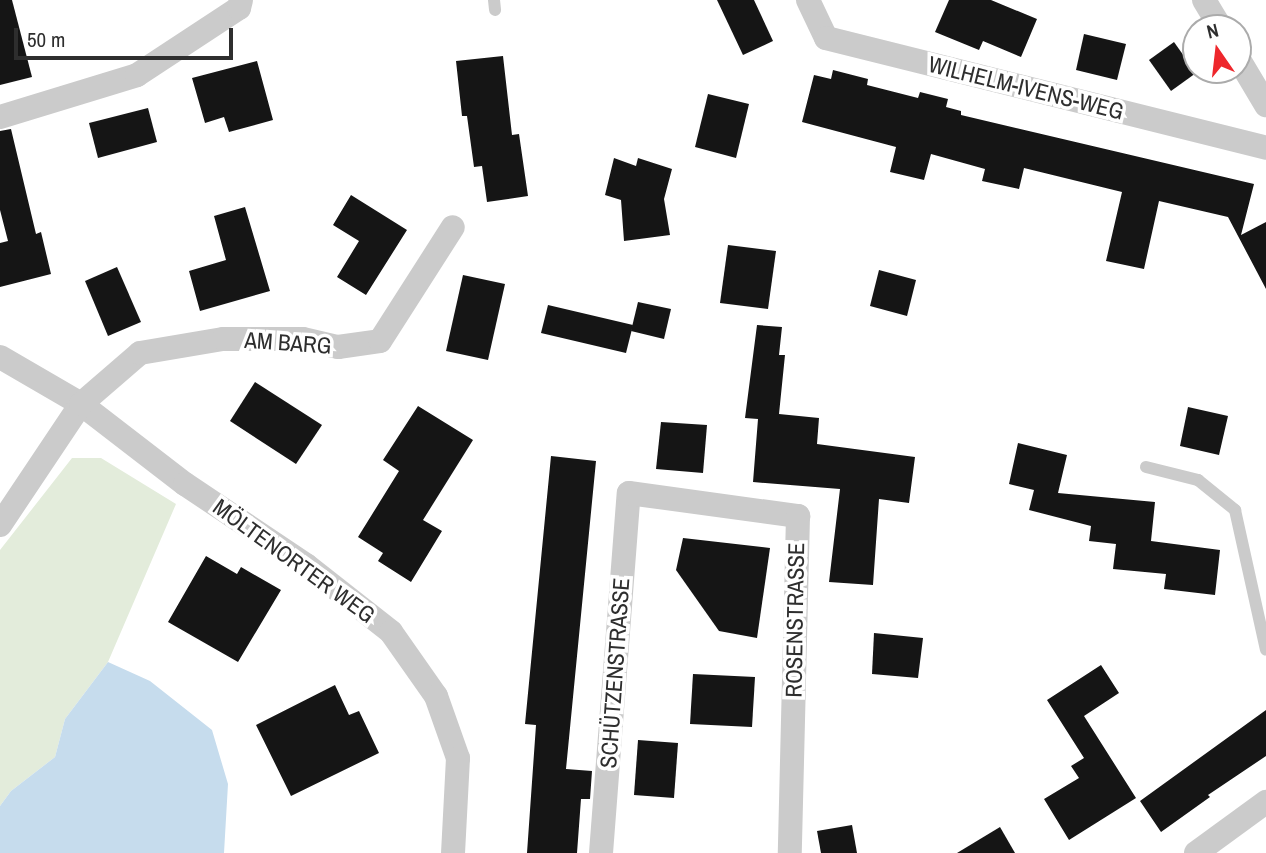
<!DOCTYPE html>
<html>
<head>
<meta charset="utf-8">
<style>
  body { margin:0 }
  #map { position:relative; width:1266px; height:853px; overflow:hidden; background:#fff; font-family:"Archivo Narrow",sans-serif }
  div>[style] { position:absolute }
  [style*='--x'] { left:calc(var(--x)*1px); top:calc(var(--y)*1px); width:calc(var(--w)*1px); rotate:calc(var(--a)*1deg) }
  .green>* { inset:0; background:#e3ecdb }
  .water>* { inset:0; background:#c6dced }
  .building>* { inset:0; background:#151515 }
  .service>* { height:12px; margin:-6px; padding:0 6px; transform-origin:6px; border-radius:6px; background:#cbcbcb }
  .minor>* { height:24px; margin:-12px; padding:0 12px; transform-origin:12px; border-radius:12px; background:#cbcbcb }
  span { translate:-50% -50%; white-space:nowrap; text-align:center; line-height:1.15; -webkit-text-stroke:7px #fff; paint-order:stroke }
  .street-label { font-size:23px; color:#2e2e2e }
  .north { position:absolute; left:1182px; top:14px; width:70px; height:70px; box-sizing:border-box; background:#fff; border:2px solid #ababab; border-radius:50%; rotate:346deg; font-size:19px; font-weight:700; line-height:28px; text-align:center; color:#2e2e2e }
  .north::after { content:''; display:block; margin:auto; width:24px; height:32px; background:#ee272c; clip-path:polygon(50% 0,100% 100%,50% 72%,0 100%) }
  .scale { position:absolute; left:14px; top:28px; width:219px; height:32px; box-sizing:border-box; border:4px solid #2e2e2e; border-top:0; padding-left:9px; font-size:21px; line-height:24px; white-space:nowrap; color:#2e2e2e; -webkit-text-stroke:5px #fff; paint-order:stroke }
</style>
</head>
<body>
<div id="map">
  <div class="green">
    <i style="clip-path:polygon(72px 458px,101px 458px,176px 504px,108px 662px,65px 719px,55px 757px,11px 791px,0 806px,0 550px)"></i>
  </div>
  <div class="water">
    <i style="clip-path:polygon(108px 662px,150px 681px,212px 730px,228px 784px,224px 853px,0 853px,0 806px,11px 791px,55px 757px,65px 719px)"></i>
  </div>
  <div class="building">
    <i style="clip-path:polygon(0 0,12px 0,32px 77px,0 85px)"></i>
    <i style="clip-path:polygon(717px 0,754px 0,773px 41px,743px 55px)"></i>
    <i style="clip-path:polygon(949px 0,991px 0,1037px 19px,1021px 57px,983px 41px,979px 50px,935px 32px)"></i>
    <i style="clip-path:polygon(1084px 34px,1126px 44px,1117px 80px,1076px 70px)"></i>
    <i style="clip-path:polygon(1174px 42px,1196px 73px,1171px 91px,1149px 60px)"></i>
    <i style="clip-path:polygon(503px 56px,512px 135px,519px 134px,528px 196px,487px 202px,482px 166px,474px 167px,467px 116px,462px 116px,456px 61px)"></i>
    <i style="clip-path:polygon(257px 61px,273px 120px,229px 132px,224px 117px,205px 123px,192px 78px)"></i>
    <i style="clip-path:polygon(833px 70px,868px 79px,867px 85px,918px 98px,920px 92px,948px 99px,946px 107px,961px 111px,961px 115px,1254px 184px,1241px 235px,1266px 222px,1266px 289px,1228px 217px,1159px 201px,1144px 269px,1106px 261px,1122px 192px,1024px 168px,1019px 189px,982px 181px,985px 169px,931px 154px,924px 180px,890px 172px,896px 147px,802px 122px,814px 75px,831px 79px)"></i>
    <i style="clip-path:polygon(708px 94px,749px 104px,736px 158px,695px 147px)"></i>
    <i style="clip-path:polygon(148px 108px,157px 142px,98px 158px,89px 123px)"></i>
    <i style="clip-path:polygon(11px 129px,36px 234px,41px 232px,51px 274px,0 287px,0 243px,8px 241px,0 210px,0 131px)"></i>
    <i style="clip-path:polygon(614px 158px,636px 166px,638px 158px,672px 169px,664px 199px,670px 235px,624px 241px,621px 200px,605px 195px)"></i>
    <i style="clip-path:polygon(351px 195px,407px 230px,366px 295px,337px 277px,359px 241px,333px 225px)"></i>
    <i style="clip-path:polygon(245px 207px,270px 291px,200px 311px,189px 271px,226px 260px,214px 216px)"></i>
    <i style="clip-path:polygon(728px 245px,776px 251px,768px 309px,720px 303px)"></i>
    <i style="clip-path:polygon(117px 267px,141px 322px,108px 336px,85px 281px)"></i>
    <i style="clip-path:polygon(879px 270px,916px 280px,907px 316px,870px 306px)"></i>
    <i style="clip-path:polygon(463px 275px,505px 284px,488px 360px,446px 351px)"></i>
    <i style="clip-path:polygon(638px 302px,671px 309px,664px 339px,631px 331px)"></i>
    <i style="clip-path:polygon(548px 305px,633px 325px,626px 353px,541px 333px)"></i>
    <i style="clip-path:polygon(757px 325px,782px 327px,779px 355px,785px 355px,779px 414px,819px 418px,817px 444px,915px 457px,909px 503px,879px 499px,873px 585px,829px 582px,840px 489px,753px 482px,758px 419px,745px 418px)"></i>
    <i style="clip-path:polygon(255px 382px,322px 425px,296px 464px,230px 421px)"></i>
    <i style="clip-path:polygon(418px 406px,473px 440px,423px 520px,442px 531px,411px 582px,378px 561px,383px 553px,358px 537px,399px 471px,383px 460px)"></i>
    <i style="clip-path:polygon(1188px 407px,1228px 416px,1219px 455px,1180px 446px)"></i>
    <i style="clip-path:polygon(661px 422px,707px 425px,703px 473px,656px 469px)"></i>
    <i style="clip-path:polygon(1018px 443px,1067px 455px,1058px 493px,1155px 502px,1151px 541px,1220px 550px,1215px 595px,1164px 589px,1166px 574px,1113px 569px,1116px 544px,1089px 541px,1091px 526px,1029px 510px,1034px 490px,1009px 484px)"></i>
    <i style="clip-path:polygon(551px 456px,596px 461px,566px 769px,592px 771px,590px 799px,581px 799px,577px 853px,527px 853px,536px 725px,525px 724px)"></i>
    <i style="clip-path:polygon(683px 538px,770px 548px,757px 638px,719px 631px,676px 570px)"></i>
    <i style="clip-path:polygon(206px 556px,237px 574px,241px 567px,281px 590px,238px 662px,168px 622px)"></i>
    <i style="clip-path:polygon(874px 633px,923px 638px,918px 678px,872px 674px)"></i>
    <i style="clip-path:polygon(1101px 665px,1119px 693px,1084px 716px,1136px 798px,1069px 840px,1044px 799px,1079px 778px,1071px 766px,1084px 758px,1047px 700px)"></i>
    <i style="clip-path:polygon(693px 674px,755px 677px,752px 727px,690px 724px)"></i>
    <i style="clip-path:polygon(335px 685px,349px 715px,359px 711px,379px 753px,291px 796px,256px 725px)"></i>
    <i style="clip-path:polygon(1266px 710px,1266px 756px,1208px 795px,1210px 797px,1161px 832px,1140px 801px)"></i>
    <i style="clip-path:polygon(638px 740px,678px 743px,674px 798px,634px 795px)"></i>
    <i style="clip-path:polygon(852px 825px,857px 853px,821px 853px,817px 831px)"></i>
    <i style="clip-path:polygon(1000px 827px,1015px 853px,957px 853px)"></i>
  </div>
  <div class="service">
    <i style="--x:494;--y:0;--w:10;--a:84"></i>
    <i style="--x:1146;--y:467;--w:54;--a:14"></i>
    <i style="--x:1198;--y:480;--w:48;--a:39"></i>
    <i style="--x:1235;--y:510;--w:143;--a:77.5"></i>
  </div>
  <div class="minor">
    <i style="--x:808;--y:0;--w:42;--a:64.7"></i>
    <i style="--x:826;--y:38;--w:454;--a:14"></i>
    <i style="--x:1204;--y:0;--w:33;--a:59"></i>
    <i style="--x:1238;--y:58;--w:55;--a:59.2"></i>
    <i style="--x:0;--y:117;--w:143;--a:-17"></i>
    <i style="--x:137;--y:75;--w:122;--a:-33.3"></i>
    <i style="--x:239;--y:8;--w:8;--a:-76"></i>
    <i style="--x:0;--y:357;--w:94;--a:30.1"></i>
    <i style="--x:81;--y:404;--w:131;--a:37.6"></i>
    <i style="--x:185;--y:484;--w:146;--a:33.8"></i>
    <i style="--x:306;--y:565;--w:108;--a:38.2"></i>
    <i style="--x:391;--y:632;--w:78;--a:54.9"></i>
    <i style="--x:436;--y:696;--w:66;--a:70.5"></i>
    <i style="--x:458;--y:758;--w:95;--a:93"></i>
    <i style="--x:0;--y:525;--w:146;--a:-56.2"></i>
    <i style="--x:81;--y:404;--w:78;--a:-40.8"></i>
    <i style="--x:140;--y:353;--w:84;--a:-9.6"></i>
    <i style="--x:223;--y:339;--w:80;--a:0"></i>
    <i style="--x:303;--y:339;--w:36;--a:13"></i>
    <i style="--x:338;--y:347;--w:42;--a:-8.1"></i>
    <i style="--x:380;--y:341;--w:135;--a:-57.4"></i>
    <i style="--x:601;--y:853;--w:361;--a:-85.6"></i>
    <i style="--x:629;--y:493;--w:171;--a:7.8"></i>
    <i style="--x:798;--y:516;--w:337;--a:91.4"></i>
    <i style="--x:1196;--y:853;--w:87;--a:-36.1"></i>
  </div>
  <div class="street-label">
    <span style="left:1026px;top:88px;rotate:14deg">WILHELM-IVENS-WEG</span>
    <span style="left:288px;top:343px;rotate:4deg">AM BARG</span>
    <span style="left:294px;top:561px;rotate:36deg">MÖLTENORTER WEG</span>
    <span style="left:795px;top:620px;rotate:-89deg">ROSENSTRASSE</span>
    <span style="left:615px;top:673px;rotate:-86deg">SCHÜTZENSTRASSE</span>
  </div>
  <div class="north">N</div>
  <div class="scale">50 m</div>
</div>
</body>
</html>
